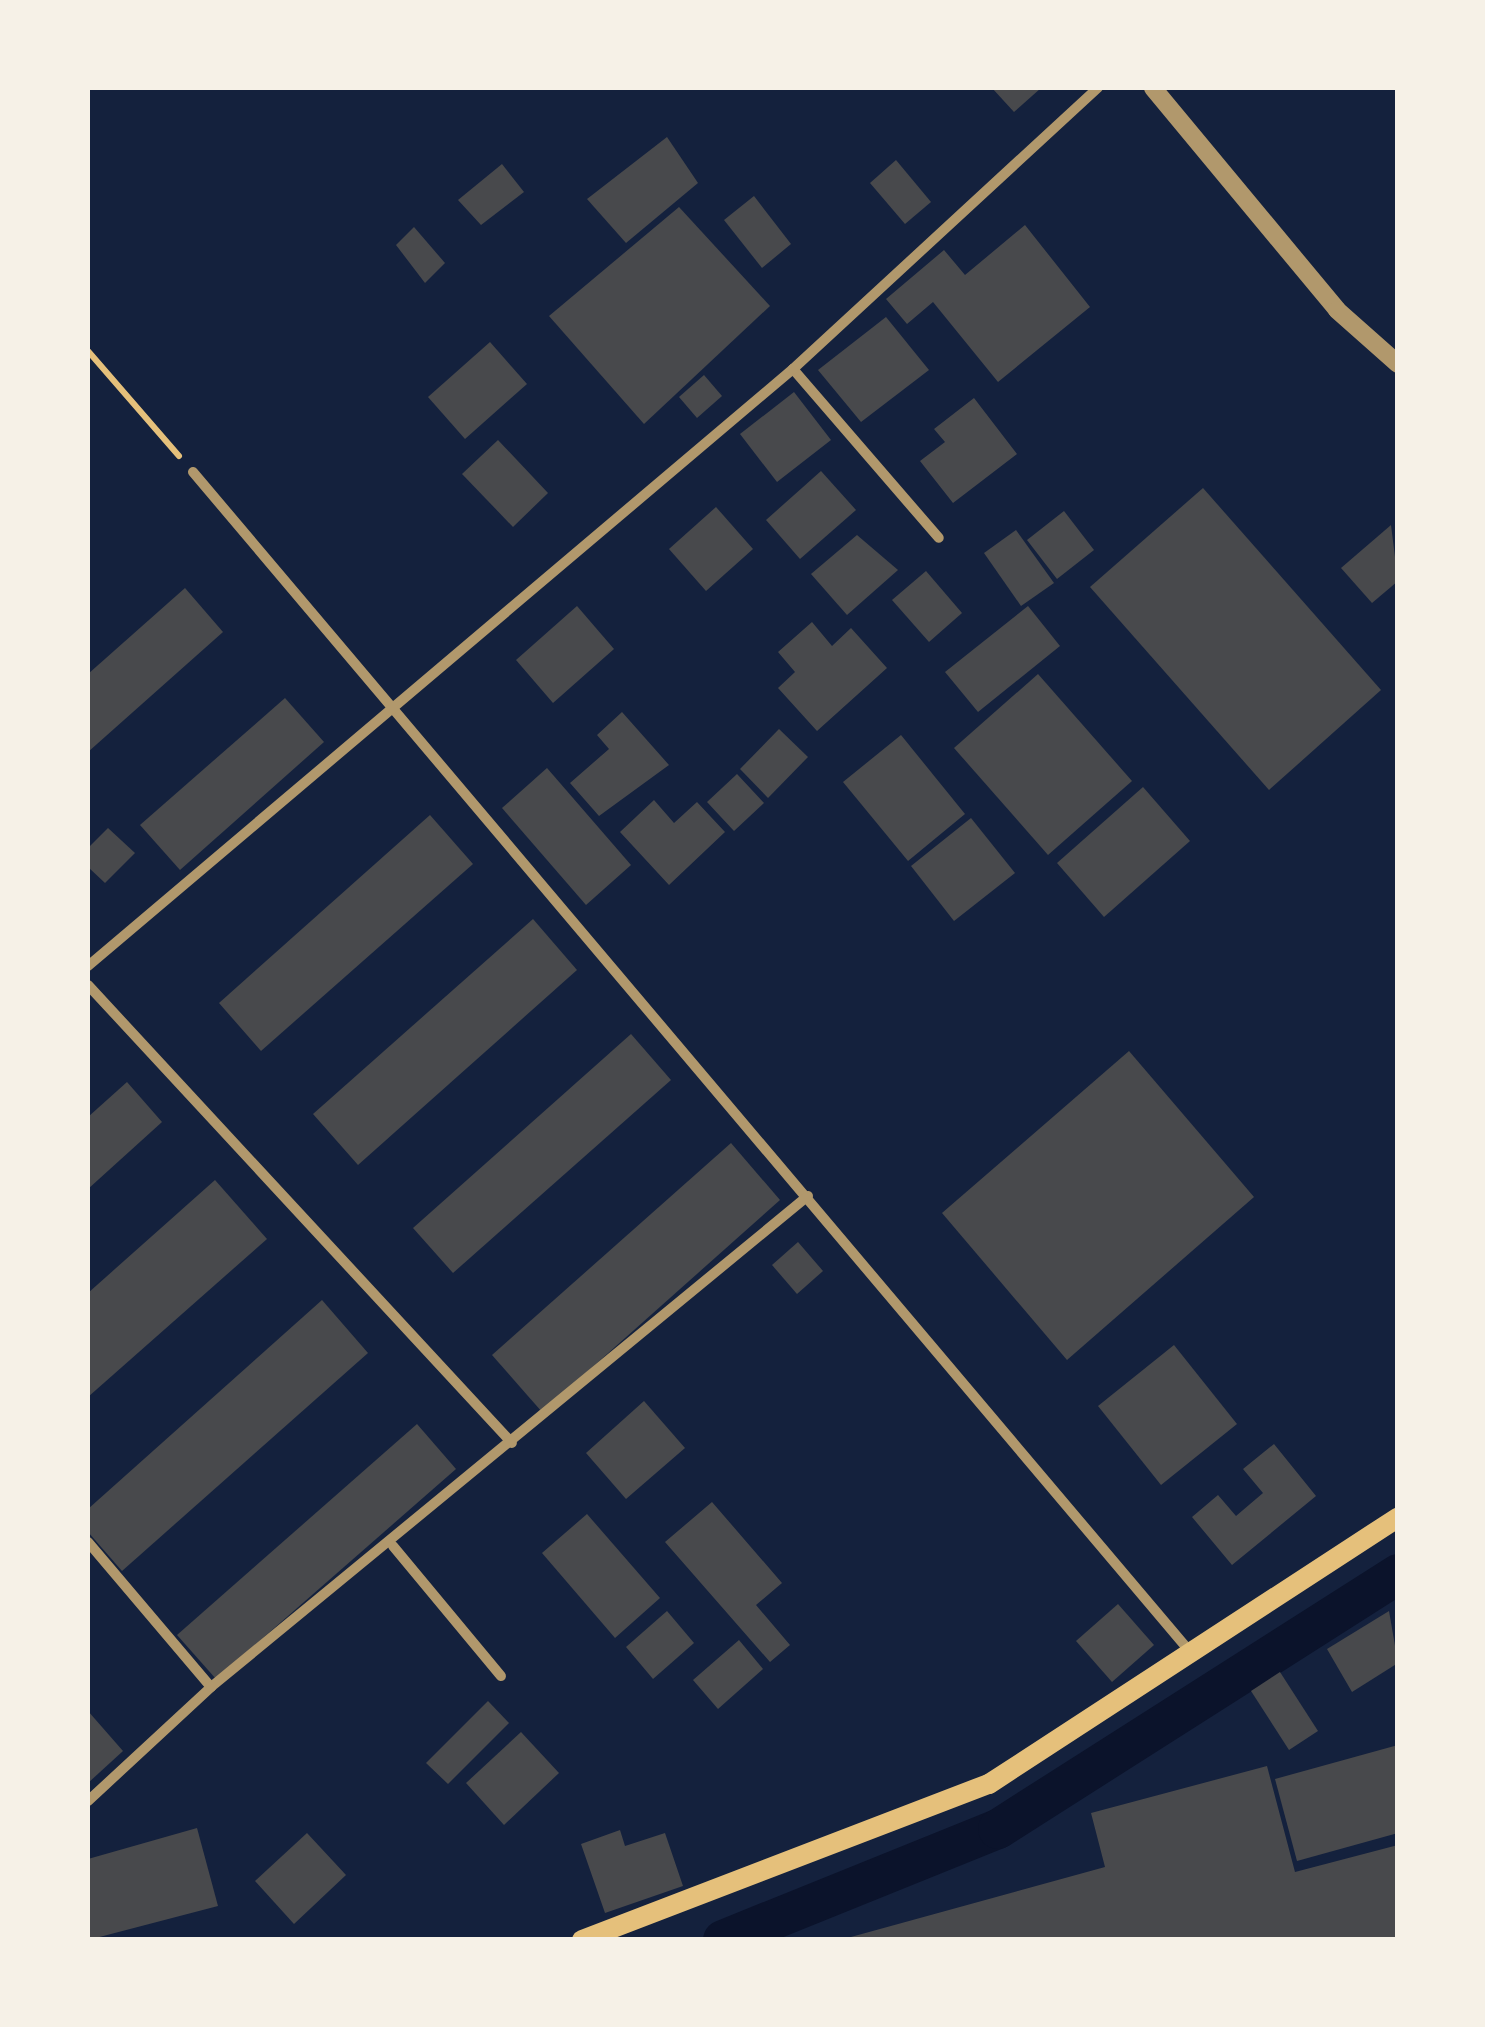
<!DOCTYPE html>
<html>
<head>
<meta charset="utf-8">
<style>
  body { margin:0 }
  #map { position:relative; width:1485px; height:2027px; overflow:hidden; background:#14213d; font-family:Literata,serif }
  div>[style] { position:absolute }
  [style*='--x'] { left:calc(var(--x)*1px); top:calc(var(--y)*1px); width:calc(var(--w)*1px); rotate:calc(var(--a)*1deg) }
  .canal>* { height:40px; margin:-20px; padding:0 20px; transform-origin:20px; border-radius:20px; background:#0b132b }
  .building>* { inset:0; background:#48494c }
  .path>* { height:6px; margin:-3px; padding:0 3px; transform-origin:3px; border-radius:3px; background:#e5c07b }
  .minor>* { height:10px; margin:-5px; padding:0 5px; transform-origin:5px; border-radius:5px; background:#b1986c }
  .tertiary>* { height:18px; margin:-9px; padding:0 9px; transform-origin:9px; border-radius:9px; background:#b1986c }
  .secondary>* { height:20px; margin:-10px; padding:0 10px; transform-origin:10px; border-radius:10px; background:#e5c07b }
  span { translate:-50% -50%; white-space:nowrap; text-align:center; line-height:1.15; -webkit-text-stroke:10px #f6f1e7; paint-order:stroke }
  .frame { position:absolute; inset:0; border:90px solid #f6f1e7; pointer-events:none }
</style>
</head>
<body>
<div id="map">
  <div class="canal">
    <i style="--x:723;--y:1940;--w:297;--a:-22"></i>
    <i style="--x:998;--y:1829;--w:474;--a:-32.5"></i>
  </div>
  <div class="building">
    <i style="clip-path:polygon(992px 88px,1041px 88px,1014px 112px)"></i>
    <i style="clip-path:polygon(667px 137px,698px 183px,626px 243px,587px 199px)"></i>
    <i style="clip-path:polygon(896px 160px,931px 202px,905px 224px,870px 183px)"></i>
    <i style="clip-path:polygon(502px 164px,524px 192px,481px 225px,458px 200px)"></i>
    <i style="clip-path:polygon(754px 196px,791px 244px,762px 268px,724px 220px)"></i>
    <i style="clip-path:polygon(679px 207px,770px 306px,644px 424px,549px 316px)"></i>
    <i style="clip-path:polygon(1025px 225px,1090px 307px,998px 382px,933px 302px,907px 324px,886px 299px,944px 250px,965px 275px)"></i>
    <i style="clip-path:polygon(414px 227px,445px 263px,425px 283px,396px 245px)"></i>
    <i style="clip-path:polygon(886px 317px,929px 370px,861px 422px,818px 370px)"></i>
    <i style="clip-path:polygon(490px 342px,527px 384px,465px 439px,428px 397px)"></i>
    <i style="clip-path:polygon(704px 375px,722px 396px,697px 418px,679px 397px)"></i>
    <i style="clip-path:polygon(794px 392px,831px 440px,777px 482px,740px 434px)"></i>
    <i style="clip-path:polygon(974px 398px,1017px 454px,953px 503px,920px 461px,945px 442px,934px 429px)"></i>
    <i style="clip-path:polygon(498px 440px,548px 493px,513px 527px,462px 474px)"></i>
    <i style="clip-path:polygon(821px 471px,856px 510px,800px 559px,766px 520px)"></i>
    <i style="clip-path:polygon(1203px 488px,1381px 690px,1269px 790px,1090px 587px)"></i>
    <i style="clip-path:polygon(716px 507px,753px 549px,706px 591px,669px 549px)"></i>
    <i style="clip-path:polygon(1064px 511px,1094px 550px,1057px 579px,1027px 540px)"></i>
    <i style="clip-path:polygon(1391px 525px,1398px 581px,1372px 603px,1341px 568px)"></i>
    <i style="clip-path:polygon(1016px 530px,1054px 583px,1021px 606px,984px 553px)"></i>
    <i style="clip-path:polygon(857px 535px,898px 570px,847px 615px,811px 574px)"></i>
    <i style="clip-path:polygon(926px 571px,962px 613px,929px 642px,892px 600px)"></i>
    <i style="clip-path:polygon(185px 588px,223px 632px,88px 752px,88px 674px)"></i>
    <i style="clip-path:polygon(577px 606px,614px 649px,553px 703px,516px 660px)"></i>
    <i style="clip-path:polygon(1028px 606px,1060px 646px,978px 712px,945px 672px)"></i>
    <i style="clip-path:polygon(812px 622px,832px 646px,851px 628px,887px 668px,817px 731px,778px 688px,795px 672px,778px 652px)"></i>
    <i style="clip-path:polygon(1038px 674px,1132px 781px,1048px 855px,954px 748px)"></i>
    <i style="clip-path:polygon(285px 698px,324px 742px,180px 870px,140px 825px)"></i>
    <i style="clip-path:polygon(622px 712px,669px 765px,599px 816px,570px 783px,609px 749px,597px 735px)"></i>
    <i style="clip-path:polygon(779px 729px,808px 757px,768px 798px,740px 769px)"></i>
    <i style="clip-path:polygon(901px 735px,965px 814px,908px 861px,843px 782px)"></i>
    <i style="clip-path:polygon(547px 768px,631px 865px,586px 905px,502px 808px)"></i>
    <i style="clip-path:polygon(737px 774px,764px 803px,734px 831px,707px 802px)"></i>
    <i style="clip-path:polygon(1143px 787px,1190px 841px,1104px 917px,1057px 863px)"></i>
    <i style="clip-path:polygon(654px 800px,674px 823px,697px 802px,725px 832px,669px 885px,620px 832px)"></i>
    <i style="clip-path:polygon(430px 815px,473px 864px,261px 1051px,219px 1003px)"></i>
    <i style="clip-path:polygon(971px 818px,1015px 873px,954px 921px,911px 866px)"></i>
    <i style="clip-path:polygon(108px 828px,135px 853px,105px 883px,88px 867px,88px 848px)"></i>
    <i style="clip-path:polygon(533px 919px,577px 970px,358px 1165px,313px 1114px)"></i>
    <i style="clip-path:polygon(631px 1034px,671px 1080px,453px 1273px,413px 1228px)"></i>
    <i style="clip-path:polygon(1129px 1051px,1254px 1197px,1067px 1360px,942px 1213px)"></i>
    <i style="clip-path:polygon(127px 1082px,162px 1122px,88px 1189px,88px 1117px)"></i>
    <i style="clip-path:polygon(731px 1143px,780px 1200px,542px 1412px,492px 1355px)"></i>
    <i style="clip-path:polygon(215px 1180px,267px 1239px,88px 1397px,88px 1293px)"></i>
    <i style="clip-path:polygon(798px 1242px,823px 1271px,797px 1294px,772px 1265px)"></i>
    <i style="clip-path:polygon(322px 1300px,368px 1353px,122px 1571px,88px 1532px,88px 1509px)"></i>
    <i style="clip-path:polygon(1174px 1345px,1237px 1424px,1161px 1485px,1098px 1406px)"></i>
    <i style="clip-path:polygon(644px 1401px,685px 1448px,626px 1499px,586px 1453px)"></i>
    <i style="clip-path:polygon(417px 1424px,456px 1469px,216px 1679px,177px 1635px)"></i>
    <i style="clip-path:polygon(1274px 1444px,1316px 1496px,1232px 1565px,1192px 1517px,1218px 1495px,1236px 1516px,1263px 1493px,1243px 1469px)"></i>
    <i style="clip-path:polygon(712px 1502px,782px 1583px,756px 1605px,790px 1645px,770px 1662px,665px 1542px)"></i>
    <i style="clip-path:polygon(587px 1514px,660px 1598px,615px 1638px,542px 1553px)"></i>
    <i style="clip-path:polygon(1118px 1604px,1154px 1645px,1112px 1682px,1076px 1641px)"></i>
    <i style="clip-path:polygon(667px 1611px,694px 1643px,653px 1679px,626px 1647px)"></i>
    <i style="clip-path:polygon(1389px 1611px,1398px 1663px,1352px 1692px,1327px 1649px)"></i>
    <i style="clip-path:polygon(739px 1640px,763px 1669px,718px 1709px,693px 1680px)"></i>
    <i style="clip-path:polygon(1280px 1672px,1318px 1731px,1289px 1750px,1251px 1691px)"></i>
    <i style="clip-path:polygon(488px 1701px,509px 1723px,448px 1784px,426px 1763px)"></i>
    <i style="clip-path:polygon(88px 1711px,123px 1751px,88px 1783px)"></i>
    <i style="clip-path:polygon(521px 1732px,559px 1773px,504px 1825px,466px 1783px)"></i>
    <i style="clip-path:polygon(1398px 1745px,1398px 1833px,1297px 1861px,1275px 1779px)"></i>
    <i style="clip-path:polygon(1267px 1766px,1295px 1872px,1398px 1845px,1398px 1940px,840px 1940px,1105px 1867px,1091px 1813px)"></i>
    <i style="clip-path:polygon(197px 1828px,218px 1906px,88px 1940px,88px 1859px)"></i>
    <i style="clip-path:polygon(620px 1830px,625px 1846px,665px 1833px,683px 1886px,605px 1913px,581px 1844px)"></i>
    <i style="clip-path:polygon(307px 1833px,346px 1875px,294px 1924px,255px 1881px)"></i>
  </div>
  <div class="path">
    <i style="--x:88;--y:351;--w:139;--a:49.1"></i>
  </div>
  <div class="minor">
    <i style="--x:793;--y:369;--w:223;--a:49.2"></i>
    <i style="--x:193;--y:472;--w:1546;--a:49.8"></i>
    <i style="--x:88;--y:966;--w:924;--a:-40.26"></i>
    <i style="--x:793;--y:369;--w:415;--a:-42.7"></i>
    <i style="--x:88;--y:985;--w:624;--a:47.21"></i>
    <i style="--x:88;--y:1542;--w:190;--a:49.7"></i>
    <i style="--x:393;--y:1546;--w:169;--a:50.3"></i>
    <i style="--x:88;--y:1801;--w:168;--a:-42.8"></i>
    <i style="--x:211;--y:1687;--w:773;--a:-39.44"></i>
  </div>
  <div class="tertiary">
    <i style="--x:1153;--y:88;--w:288;--a:50.3"></i>
    <i style="--x:1337;--y:310;--w:81;--a:41.5"></i>
  </div>
  <div class="secondary">
    <i style="--x:582;--y:1940;--w:436;--a:-21"></i>
    <i style="--x:989;--y:1784;--w:488;--a:-33.1"></i>
  </div>
  <div class="frame"></div>
</div>
</body>
</html>
